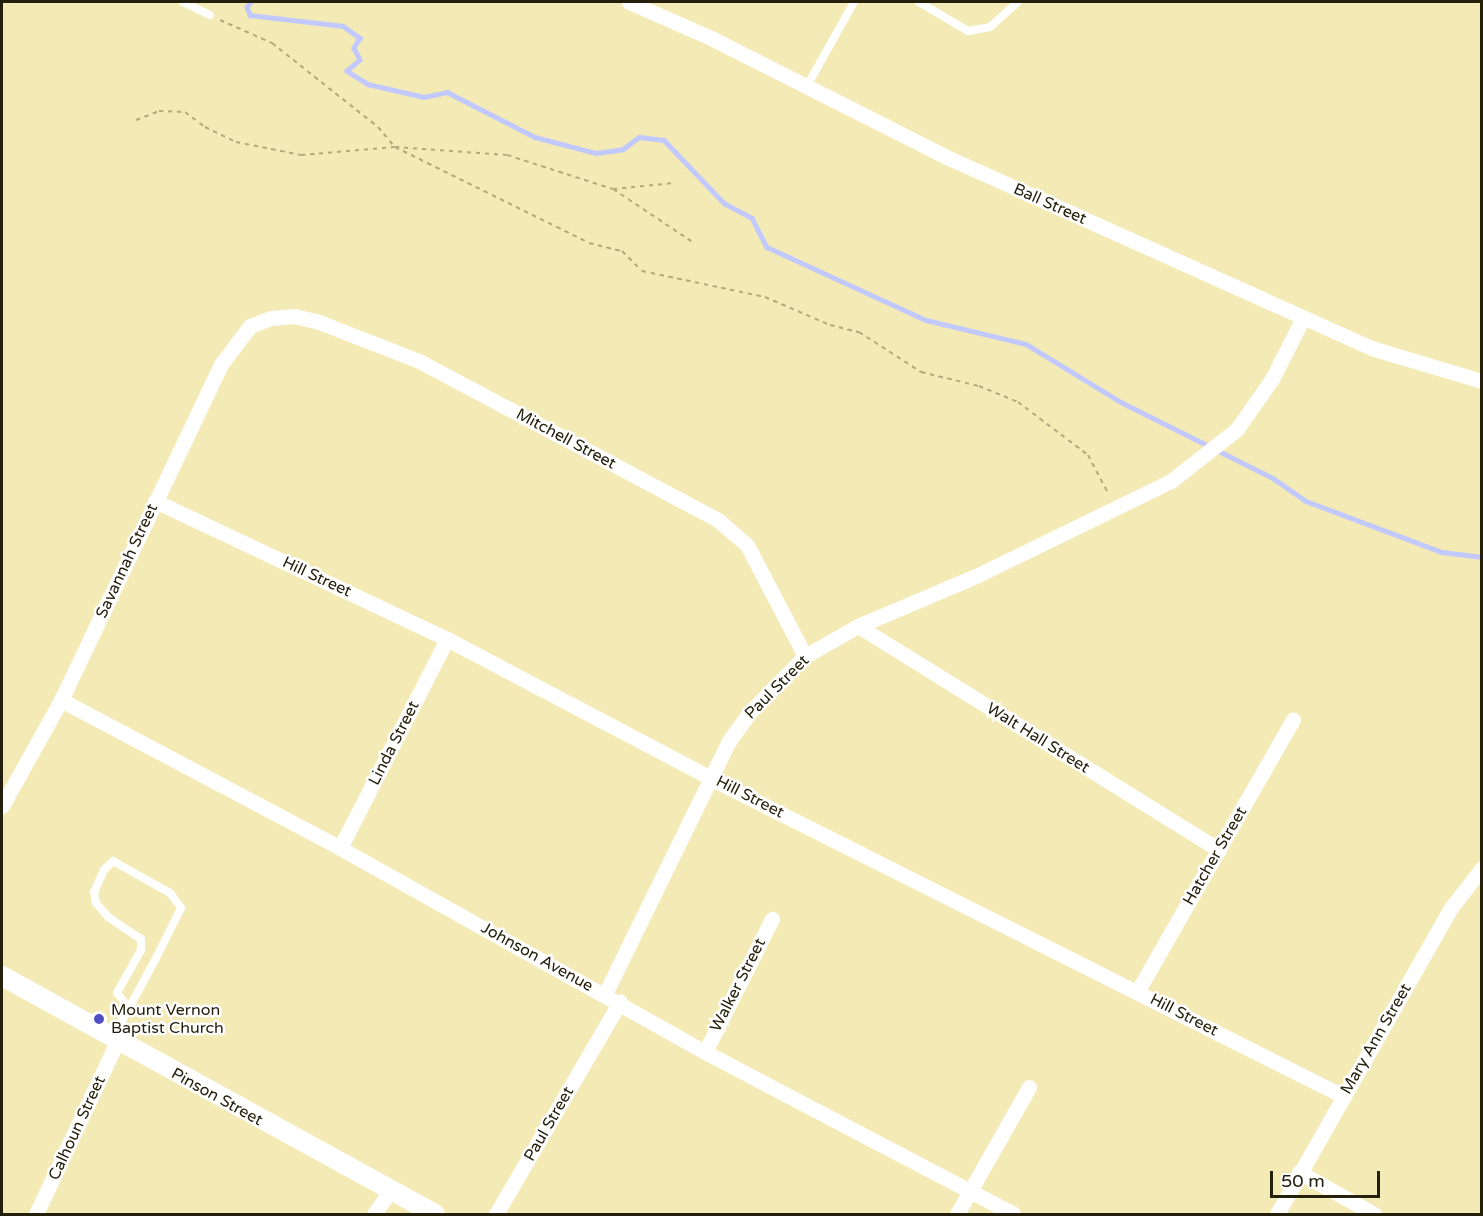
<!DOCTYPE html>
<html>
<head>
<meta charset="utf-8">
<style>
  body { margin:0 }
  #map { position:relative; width:1483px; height:1216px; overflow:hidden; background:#f4eab5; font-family:"Varela Round",sans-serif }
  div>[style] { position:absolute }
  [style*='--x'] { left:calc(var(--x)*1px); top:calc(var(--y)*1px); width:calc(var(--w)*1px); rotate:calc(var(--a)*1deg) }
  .stream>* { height:4.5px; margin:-2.25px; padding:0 2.25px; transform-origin:2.25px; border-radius:2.25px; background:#c1c9ff }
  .path>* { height:2px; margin-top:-1px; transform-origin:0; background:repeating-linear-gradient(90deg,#b2aa7f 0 4.5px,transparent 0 9px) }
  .service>* { height:8px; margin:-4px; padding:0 4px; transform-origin:4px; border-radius:4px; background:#fff }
  .minor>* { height:15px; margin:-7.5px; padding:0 7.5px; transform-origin:7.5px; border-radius:7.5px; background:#fff }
  .tertiary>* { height:20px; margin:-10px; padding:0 10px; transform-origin:10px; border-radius:10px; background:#fff }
  .dots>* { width:16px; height:16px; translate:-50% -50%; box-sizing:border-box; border:3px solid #fff; border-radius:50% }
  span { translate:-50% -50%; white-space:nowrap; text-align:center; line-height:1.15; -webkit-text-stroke:5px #fff; paint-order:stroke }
  .street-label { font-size:16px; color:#24200b }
  .poi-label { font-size:16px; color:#24200b }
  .left { translate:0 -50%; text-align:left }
  .frame { position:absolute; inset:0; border:3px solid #24200b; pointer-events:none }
  .scale { position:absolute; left:1270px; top:1171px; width:110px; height:27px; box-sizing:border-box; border:3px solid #24200b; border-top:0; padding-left:8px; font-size:18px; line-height:21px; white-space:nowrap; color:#24200b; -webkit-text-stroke:4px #fff; paint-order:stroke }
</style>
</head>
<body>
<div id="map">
  <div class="stream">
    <i style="--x:251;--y:2;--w:6;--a:129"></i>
    <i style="--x:247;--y:7;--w:9;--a:69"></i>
    <i style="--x:250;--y:15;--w:94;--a:6.7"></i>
    <i style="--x:343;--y:26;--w:21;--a:35"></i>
    <i style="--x:360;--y:38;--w:12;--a:121"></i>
    <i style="--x:354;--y:48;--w:13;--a:63"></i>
    <i style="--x:360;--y:60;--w:17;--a:140"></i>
    <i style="--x:347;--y:71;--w:25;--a:32"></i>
    <i style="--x:368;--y:84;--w:57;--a:13.1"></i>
    <i style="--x:424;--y:97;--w:24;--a:-12"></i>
    <i style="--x:447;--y:92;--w:99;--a:27.1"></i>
    <i style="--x:535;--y:137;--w:63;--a:14.7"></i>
    <i style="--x:596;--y:153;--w:27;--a:-8"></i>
    <i style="--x:623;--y:149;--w:20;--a:-37"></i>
    <i style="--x:639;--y:137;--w:25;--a:7"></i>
    <i style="--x:664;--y:140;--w:87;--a:46.4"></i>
    <i style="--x:724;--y:203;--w:32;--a:28"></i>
    <i style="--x:752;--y:218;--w:33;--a:63"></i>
    <i style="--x:767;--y:247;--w:175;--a:24.7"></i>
    <i style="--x:926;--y:320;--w:103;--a:13.5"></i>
    <i style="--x:1026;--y:344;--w:111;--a:31.4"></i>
    <i style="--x:1121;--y:402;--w:98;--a:26.6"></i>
    <i style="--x:1217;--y:450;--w:63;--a:26.6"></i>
    <i style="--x:1273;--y:478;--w:40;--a:34.9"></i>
    <i style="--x:1306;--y:501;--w:145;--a:20.6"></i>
    <i style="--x:1442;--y:552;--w:40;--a:7.1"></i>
  </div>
  <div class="path">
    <i style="--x:220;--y:20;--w:57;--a:23.9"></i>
    <i style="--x:272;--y:43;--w:135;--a:38.4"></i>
    <i style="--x:378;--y:127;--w:26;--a:50"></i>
    <i style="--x:395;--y:147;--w:216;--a:26.3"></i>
    <i style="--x:589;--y:243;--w:34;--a:14"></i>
    <i style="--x:622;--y:251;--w:28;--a:45"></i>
    <i style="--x:642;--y:271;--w:126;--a:11.9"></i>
    <i style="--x:765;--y:297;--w:71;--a:23.3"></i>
    <i style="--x:830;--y:325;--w:30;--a:14"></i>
    <i style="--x:859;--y:332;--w:74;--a:32.8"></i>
    <i style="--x:921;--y:372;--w:60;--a:13.6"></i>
    <i style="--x:979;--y:386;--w:42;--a:22.3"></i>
    <i style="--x:1018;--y:402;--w:88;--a:37.1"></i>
    <i style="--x:1088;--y:455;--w:45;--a:62.3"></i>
    <i style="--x:136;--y:120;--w:25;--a:-21"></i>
    <i style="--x:159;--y:111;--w:26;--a:2"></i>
    <i style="--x:185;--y:112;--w:25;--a:37"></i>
    <i style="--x:205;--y:127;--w:34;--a:26"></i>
    <i style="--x:236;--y:142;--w:66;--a:11.3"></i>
    <i style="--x:301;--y:155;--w:94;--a:-4.9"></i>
    <i style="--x:395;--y:147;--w:112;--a:4.1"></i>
    <i style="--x:507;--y:155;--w:111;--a:17.8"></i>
    <i style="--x:613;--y:189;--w:94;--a:33.7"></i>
    <i style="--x:613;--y:189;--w:61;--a:-5.6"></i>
  </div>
  <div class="service">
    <i style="--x:183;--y:2;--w:30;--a:26"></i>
    <i style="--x:919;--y:2;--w:57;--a:30.6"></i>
    <i style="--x:968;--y:31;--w:22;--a:-10"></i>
    <i style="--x:990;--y:27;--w:38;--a:-42"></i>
    <i style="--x:807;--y:86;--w:96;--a:-60.8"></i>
    <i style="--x:114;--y:1036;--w:32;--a:-62"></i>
    <i style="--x:129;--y:1008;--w:57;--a:-61.6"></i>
    <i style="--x:156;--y:958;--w:56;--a:-63.4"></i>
    <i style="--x:181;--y:908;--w:19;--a:-126"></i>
    <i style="--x:170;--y:893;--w:65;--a:-150.7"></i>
    <i style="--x:113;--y:861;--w:13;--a:135"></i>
    <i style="--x:104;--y:870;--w:24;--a:114"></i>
    <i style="--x:94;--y:892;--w:11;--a:80"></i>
    <i style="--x:96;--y:903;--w:18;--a:49"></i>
    <i style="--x:108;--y:917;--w:40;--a:34"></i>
    <i style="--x:141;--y:939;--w:11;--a:90"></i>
    <i style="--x:141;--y:950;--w:49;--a:119.2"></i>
    <i style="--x:117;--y:993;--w:19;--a:51"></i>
  </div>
  <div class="minor">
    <i style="--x:629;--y:2;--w:90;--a:23.7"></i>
    <i style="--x:711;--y:38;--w:269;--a:26.8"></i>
    <i style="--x:951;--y:159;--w:461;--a:24.2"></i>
    <i style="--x:1371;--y:348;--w:116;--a:16.6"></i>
    <i style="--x:155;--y:501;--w:323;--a:25.3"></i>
    <i style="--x:447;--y:639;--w:300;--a:27.8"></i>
    <i style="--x:712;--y:779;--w:706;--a:26.67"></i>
    <i style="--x:858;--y:626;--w:425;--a:31.8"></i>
    <i style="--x:61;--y:700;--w:316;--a:27.9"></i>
    <i style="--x:340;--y:848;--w:418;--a:29.2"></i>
    <i style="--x:705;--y:1052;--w:348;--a:27.7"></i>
    <i style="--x:2;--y:806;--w:121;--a:-60.9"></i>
    <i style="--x:61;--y:700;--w:373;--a:-64.5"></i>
    <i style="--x:222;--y:363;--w:46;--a:-52.9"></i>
    <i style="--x:250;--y:326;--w:22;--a:-21"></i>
    <i style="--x:271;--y:318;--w:23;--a:-5"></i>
    <i style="--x:294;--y:316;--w:26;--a:13"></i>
    <i style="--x:319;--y:322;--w:107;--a:21.3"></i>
    <i style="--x:419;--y:361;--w:339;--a:28"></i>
    <i style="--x:718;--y:520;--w:38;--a:41"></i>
    <i style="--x:747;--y:545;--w:125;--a:62.4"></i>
    <i style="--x:340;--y:848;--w:235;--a:-62.9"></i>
    <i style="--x:1137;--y:992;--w:314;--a:-60.2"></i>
    <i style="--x:605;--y:994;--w:282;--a:-63.9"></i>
    <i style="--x:729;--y:741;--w:34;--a:-54"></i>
    <i style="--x:749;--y:713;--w:80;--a:-45.5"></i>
    <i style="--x:805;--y:656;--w:61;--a:-29.5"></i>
    <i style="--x:858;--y:626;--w:128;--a:-23"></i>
    <i style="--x:976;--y:576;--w:217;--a:-26"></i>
    <i style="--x:1171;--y:481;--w:84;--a:-38.2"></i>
    <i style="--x:1237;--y:429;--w:61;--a:-55"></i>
    <i style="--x:1272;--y:379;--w:68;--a:-63.1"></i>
    <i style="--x:705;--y:1052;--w:149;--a:-63.3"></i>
    <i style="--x:1299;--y:1172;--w:86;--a:29.2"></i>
    <i style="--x:36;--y:1214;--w:190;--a:-64.8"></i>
    <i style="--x:374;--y:1214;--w:28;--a:-55"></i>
    <i style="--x:496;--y:1214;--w:246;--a:-59.7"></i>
    <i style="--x:957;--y:1214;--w:146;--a:-60.4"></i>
    <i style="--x:1277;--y:1214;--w:351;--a:-60.4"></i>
    <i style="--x:1450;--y:909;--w:52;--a:-52"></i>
  </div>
  <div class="tertiary">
    <i style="--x:2;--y:976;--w:494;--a:28.8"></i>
  </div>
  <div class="dots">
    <i style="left:99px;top:1019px;background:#514ec4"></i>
  </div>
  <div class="street-label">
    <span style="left:1050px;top:204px;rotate:24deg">Ball Street</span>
    <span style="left:566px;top:439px;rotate:28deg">Mitchell Street</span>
    <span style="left:127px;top:561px;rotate:-65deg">Savannah Street</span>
    <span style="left:317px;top:577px;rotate:25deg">Hill Street</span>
    <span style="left:777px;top:687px;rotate:-45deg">Paul Street</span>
    <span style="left:1038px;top:738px;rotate:32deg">Walt Hall Street</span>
    <span style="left:394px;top:743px;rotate:-63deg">Linda Street</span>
    <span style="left:750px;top:797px;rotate:27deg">Hill Street</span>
    <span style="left:1215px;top:856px;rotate:-60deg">Hatcher Street</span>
    <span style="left:537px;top:957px;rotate:29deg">Johnson Avenue</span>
    <span style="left:738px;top:985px;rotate:-63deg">Walker Street</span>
    <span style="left:1184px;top:1015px;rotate:27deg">Hill Street</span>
    <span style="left:1376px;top:1039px;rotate:-60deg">Mary Ann Street</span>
    <span style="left:217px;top:1097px;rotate:29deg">Pinson Street</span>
    <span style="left:549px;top:1124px;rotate:-60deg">Paul Street</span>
    <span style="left:77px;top:1128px;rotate:-65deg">Calhoun Street</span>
  </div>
  <div class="poi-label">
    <span class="left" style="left:111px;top:1019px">Mount Vernon<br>Baptist Church</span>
  </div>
  <div class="frame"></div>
  <div class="scale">50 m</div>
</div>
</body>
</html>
